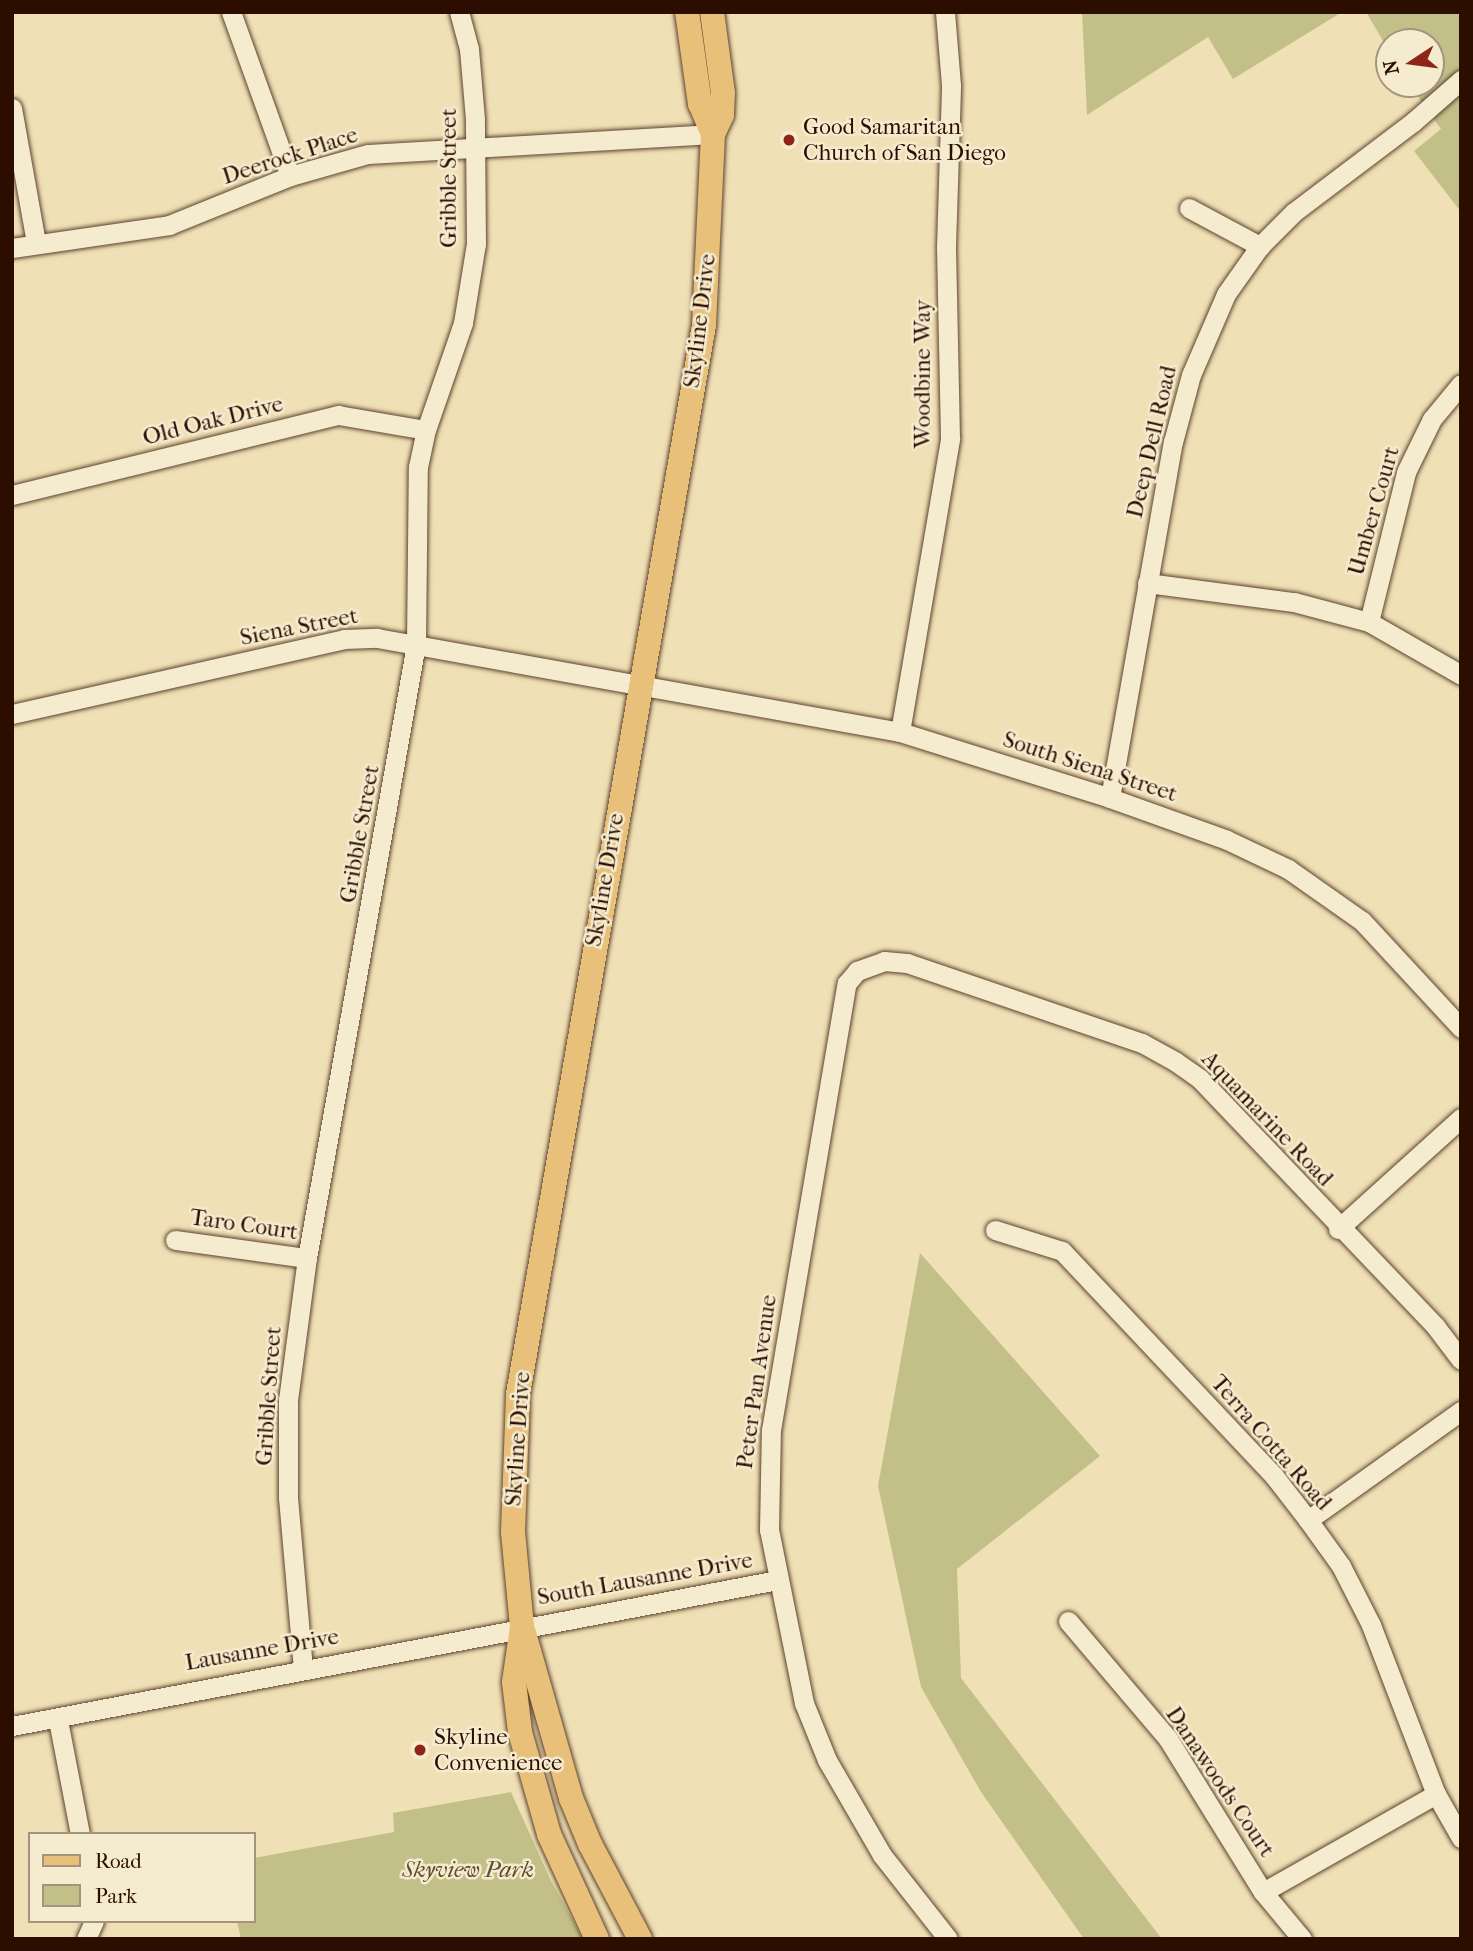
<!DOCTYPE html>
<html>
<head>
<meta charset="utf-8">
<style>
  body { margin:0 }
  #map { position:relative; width:1473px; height:1951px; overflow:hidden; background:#f0e0b5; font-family:"IM FELL French Canon",serif }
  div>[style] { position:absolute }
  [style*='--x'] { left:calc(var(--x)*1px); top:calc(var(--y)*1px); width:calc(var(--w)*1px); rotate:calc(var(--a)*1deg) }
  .green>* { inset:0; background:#c2c088 }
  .roads { filter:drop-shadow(0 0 2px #5d422e) drop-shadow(0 0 2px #5d422e) }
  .minor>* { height:19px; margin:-9.5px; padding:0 9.5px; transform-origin:9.5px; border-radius:9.5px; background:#f5ebcf }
  .major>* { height:24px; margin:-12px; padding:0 12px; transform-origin:12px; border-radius:12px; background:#e8c07a }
  .dots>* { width:19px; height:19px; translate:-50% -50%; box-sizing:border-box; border:4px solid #f5ebcf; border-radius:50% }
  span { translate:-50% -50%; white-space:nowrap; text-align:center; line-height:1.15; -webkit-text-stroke:5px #f5ebcf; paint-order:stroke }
  .poi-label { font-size:23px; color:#2c0e01 }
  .left { translate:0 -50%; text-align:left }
  .street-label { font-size:23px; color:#2c0e01 }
  .park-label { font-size:23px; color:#604c30; font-style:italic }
  .frame { position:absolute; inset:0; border:14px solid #2c0e01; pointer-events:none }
  .legend { position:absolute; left:28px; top:1832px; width:228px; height:91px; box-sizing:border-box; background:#f5ebcf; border:2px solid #a5937d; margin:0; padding:9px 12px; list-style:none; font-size:21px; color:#2c0e01 }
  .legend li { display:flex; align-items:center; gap:14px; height:35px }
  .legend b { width:35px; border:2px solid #a5937d }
  .north { position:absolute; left:1375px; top:28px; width:70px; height:70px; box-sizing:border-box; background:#f5ebcf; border:2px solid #a5937d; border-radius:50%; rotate:257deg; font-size:19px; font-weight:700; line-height:28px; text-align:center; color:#2c0e01 }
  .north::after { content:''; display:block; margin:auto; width:24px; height:32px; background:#8f2418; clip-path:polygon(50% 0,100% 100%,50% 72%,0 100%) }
</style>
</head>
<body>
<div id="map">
  <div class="green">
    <i style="clip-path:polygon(1082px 12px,1342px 12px,1233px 79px,1208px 37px,1087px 115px)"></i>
    <i style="clip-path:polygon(1366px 12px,1461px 12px,1461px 212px,1414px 151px,1441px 129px,1409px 84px,1431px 84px,1431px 42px,1389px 42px,1389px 51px)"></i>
    <i style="clip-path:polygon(920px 1253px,1100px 1456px,957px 1569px,961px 1678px,1162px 1939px,1084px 1939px,981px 1792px,921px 1687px,878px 1486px)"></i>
    <i style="clip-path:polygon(511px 1792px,550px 1879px,583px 1939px,241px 1939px,237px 1921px,254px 1921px,254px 1858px,394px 1832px,393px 1813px)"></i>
  </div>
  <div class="roads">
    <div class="minor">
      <i style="--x:231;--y:12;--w:174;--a:70.2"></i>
      <i style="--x:12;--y:108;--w:137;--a:79.9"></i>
      <i style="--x:1189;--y:208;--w:81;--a:28.2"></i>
      <i style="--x:12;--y:248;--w:159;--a:-8.3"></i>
      <i style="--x:169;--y:225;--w:131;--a:-22"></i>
      <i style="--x:290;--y:176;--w:81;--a:-15.8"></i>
      <i style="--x:368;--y:154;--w:346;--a:-3.3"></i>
      <i style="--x:12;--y:495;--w:336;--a:-13.8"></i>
      <i style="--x:338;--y:415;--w:89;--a:9.7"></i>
      <i style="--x:1147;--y:583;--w:148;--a:7.4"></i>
      <i style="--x:1294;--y:602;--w:78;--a:14.9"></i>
      <i style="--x:1369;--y:622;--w:106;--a:29.9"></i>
      <i style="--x:1369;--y:622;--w:154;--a:-76.1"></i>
      <i style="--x:1406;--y:472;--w:59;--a:-63.9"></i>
      <i style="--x:1432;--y:419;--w:45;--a:-50.4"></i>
      <i style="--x:12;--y:714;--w:340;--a:-12.7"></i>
      <i style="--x:344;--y:639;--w:33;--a:-2"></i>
      <i style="--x:377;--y:638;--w:531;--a:10.19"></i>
      <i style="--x:900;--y:732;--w:220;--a:17.4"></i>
      <i style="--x:1110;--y:798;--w:124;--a:19.7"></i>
      <i style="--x:1227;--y:840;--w:68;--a:25.4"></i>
      <i style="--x:1288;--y:869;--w:90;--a:35.1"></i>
      <i style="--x:1362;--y:921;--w:146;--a:47.2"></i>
      <i style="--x:900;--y:732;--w:298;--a:-80.3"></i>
      <i style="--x:950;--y:438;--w:191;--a:-91.2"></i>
      <i style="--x:946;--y:247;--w:162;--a:-88.2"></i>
      <i style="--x:951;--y:85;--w:73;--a:-94.7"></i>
      <i style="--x:1110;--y:798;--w:362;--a:-80"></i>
      <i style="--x:1173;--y:442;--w:69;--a:-75"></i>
      <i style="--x:1191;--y:375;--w:88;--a:-66.6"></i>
      <i style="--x:1226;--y:294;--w:59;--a:-54.7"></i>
      <i style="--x:1260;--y:246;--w:48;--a:-45"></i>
      <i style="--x:1294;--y:212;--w:149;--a:-37.1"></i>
      <i style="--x:1413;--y:122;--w:64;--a:-41.2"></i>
      <i style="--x:1338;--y:1229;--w:166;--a:-42.1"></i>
      <i style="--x:995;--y:1230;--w:70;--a:17.4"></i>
      <i style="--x:1062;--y:1251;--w:309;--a:46.7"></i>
      <i style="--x:1274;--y:1476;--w:56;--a:52.3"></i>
      <i style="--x:1308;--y:1520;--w:57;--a:54.3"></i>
      <i style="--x:1341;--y:1566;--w:66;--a:63"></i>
      <i style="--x:1371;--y:1625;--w:181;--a:69"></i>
      <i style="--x:1436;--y:1794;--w:51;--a:60.4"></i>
      <i style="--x:175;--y:1240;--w:133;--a:7.8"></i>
      <i style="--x:1308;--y:1520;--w:188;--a:-35.5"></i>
      <i style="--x:1068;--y:1621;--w:155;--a:49.7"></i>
      <i style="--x:1168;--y:1739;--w:180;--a:58.2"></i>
      <i style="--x:1263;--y:1892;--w:61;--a:50.3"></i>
      <i style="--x:303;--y:1669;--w:172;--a:-95"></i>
      <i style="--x:288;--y:1498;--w:98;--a:-90"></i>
      <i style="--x:288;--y:1400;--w:143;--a:-82.4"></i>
      <i style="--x:307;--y:1258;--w:624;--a:-79.93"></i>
      <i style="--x:416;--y:644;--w:177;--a:-89.4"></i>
      <i style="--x:418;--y:467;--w:38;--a:-78"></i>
      <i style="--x:426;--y:430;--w:113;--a:-70.9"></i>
      <i style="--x:463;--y:323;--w:80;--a:-80.7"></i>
      <i style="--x:476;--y:244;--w:125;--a:-90.5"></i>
      <i style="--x:475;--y:119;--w:70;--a:-94.9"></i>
      <i style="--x:469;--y:49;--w:38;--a:-105"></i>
      <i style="--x:58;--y:1720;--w:116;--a:79.1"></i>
      <i style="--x:12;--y:1726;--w:779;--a:-10.8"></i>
      <i style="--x:1263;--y:1892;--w:199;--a:-29.5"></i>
      <i style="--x:86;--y:1939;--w:20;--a:-66"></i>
      <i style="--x:948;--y:1939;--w:107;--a:-128.2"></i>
      <i style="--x:882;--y:1855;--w:110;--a:-120.1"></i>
      <i style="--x:827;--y:1760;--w:61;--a:-112"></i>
      <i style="--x:804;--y:1703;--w:177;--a:-101.4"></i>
      <i style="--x:769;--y:1530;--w:100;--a:-88.9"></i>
      <i style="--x:771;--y:1430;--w:453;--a:-80.4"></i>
      <i style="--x:847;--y:983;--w:16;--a:-50"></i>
      <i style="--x:857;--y:971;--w:29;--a:-20"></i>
      <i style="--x:884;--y:961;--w:23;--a:5"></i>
      <i style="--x:907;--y:963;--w:248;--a:18.8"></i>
      <i style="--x:1142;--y:1043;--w:39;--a:29"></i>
      <i style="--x:1176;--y:1062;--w:29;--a:35"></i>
      <i style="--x:1200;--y:1079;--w:342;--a:46.4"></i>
      <i style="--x:1436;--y:1327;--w:41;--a:52.9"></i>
    </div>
    <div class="major">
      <i style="--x:712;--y:12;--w:82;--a:82.3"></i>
      <i style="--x:723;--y:93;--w:22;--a:93"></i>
      <i style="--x:722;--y:115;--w:21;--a:115"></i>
      <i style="--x:524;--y:1633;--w:172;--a:74.1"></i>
      <i style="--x:571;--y:1798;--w:50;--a:67.6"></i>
      <i style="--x:590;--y:1844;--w:107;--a:62.2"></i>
      <i style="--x:597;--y:1939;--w:115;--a:-114.6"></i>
      <i style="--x:549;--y:1834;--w:106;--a:-105.9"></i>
      <i style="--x:520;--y:1732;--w:50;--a:-96.8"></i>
      <i style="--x:514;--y:1682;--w:56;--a:-81.7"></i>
      <i style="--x:522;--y:1627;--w:95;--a:-95.4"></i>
      <i style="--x:513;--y:1532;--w:138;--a:-87.9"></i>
      <i style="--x:518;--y:1394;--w:1085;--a:-80.13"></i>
      <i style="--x:704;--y:325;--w:191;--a:-87.3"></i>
      <i style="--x:713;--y:134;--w:33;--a:-113"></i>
      <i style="--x:700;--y:104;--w:93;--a:-98"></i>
    </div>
  </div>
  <div class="dots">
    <i style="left:789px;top:140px;background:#8f2418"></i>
    <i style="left:420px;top:1750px;background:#8f2418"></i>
  </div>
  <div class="poi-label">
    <span class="left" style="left:803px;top:140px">Good Samaritan<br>Church of San Diego</span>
    <span class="left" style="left:434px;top:1750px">Skyline<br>Convenience</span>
  </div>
  <div class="street-label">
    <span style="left:290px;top:156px;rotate:-18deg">Deerock Place</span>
    <span style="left:449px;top:178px;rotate:-90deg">Gribble Street</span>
    <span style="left:700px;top:321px;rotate:-83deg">Skyline Drive</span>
    <span style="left:923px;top:374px;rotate:-90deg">Woodbine Way</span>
    <span style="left:213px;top:421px;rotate:-14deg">Old Oak Drive</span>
    <span style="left:1152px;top:442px;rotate:-77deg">Deep Dell Road</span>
    <span style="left:1374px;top:511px;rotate:-74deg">Umber Court</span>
    <span style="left:299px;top:627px;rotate:-11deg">Siena Street</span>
    <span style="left:1090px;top:767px;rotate:18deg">South Siena Street</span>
    <span style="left:360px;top:834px;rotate:-80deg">Gribble Street</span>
    <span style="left:605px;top:880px;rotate:-80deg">Skyline Drive</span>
    <span style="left:1267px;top:1119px;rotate:46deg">Aquamarine Road</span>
    <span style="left:244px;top:1225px;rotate:8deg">Taro Court</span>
    <span style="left:757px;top:1382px;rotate:-82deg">Peter Pan Avenue</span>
    <span style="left:269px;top:1396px;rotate:-86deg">Gribble Street</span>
    <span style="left:518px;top:1439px;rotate:-86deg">Skyline Drive</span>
    <span style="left:1271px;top:1443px;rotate:49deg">Terra Cotta Road</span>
    <span style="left:645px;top:1579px;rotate:-10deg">South Lausanne Drive</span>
    <span style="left:262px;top:1650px;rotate:-10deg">Lausanne Drive</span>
    <span style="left:1220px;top:1782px;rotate:56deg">Danawoods Court</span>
  </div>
  <div class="park-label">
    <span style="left:468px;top:1870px">Skyview Park</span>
  </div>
  <div class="frame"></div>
  <ul class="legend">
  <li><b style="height:9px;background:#e8c07a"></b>Road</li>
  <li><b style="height:19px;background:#c2c088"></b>Park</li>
  </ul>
  <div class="north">N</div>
</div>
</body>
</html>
